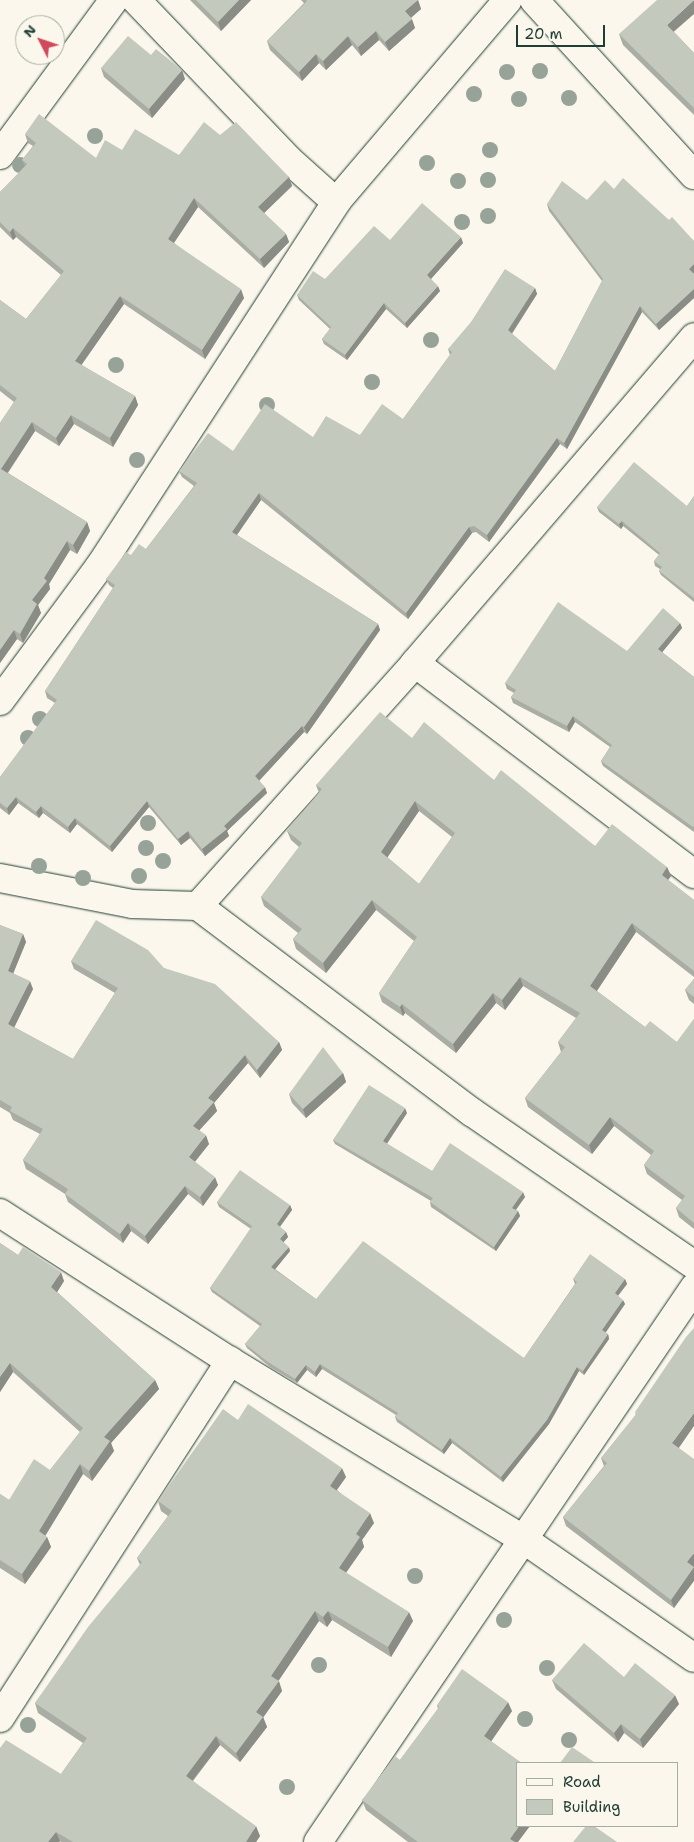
<!DOCTYPE html>
<html>
<head>
<meta charset="utf-8">
<style>
  body { margin:0 }
  #map { position:relative; width:694px; height:1842px; overflow:hidden; background:#fbf7ec; font-family:"Shantell Sans",sans-serif }
  div>[style] { position:absolute }
  [style*='--x'] { left:calc(var(--x)*1px); top:calc(var(--y)*1px); width:calc(var(--w)*1px); rotate:calc(var(--a)*1deg) }
  .roads { filter:drop-shadow(0 0 1px #1f3d34) drop-shadow(0 0 1px #1f3d34) }
  .street>* { height:28px; margin:-14px; padding:0 14px; transform-origin:14px; border-radius:14px; background:#fbf7ec }
  .secondary>* { height:28px; margin:-14px; padding:0 14px; transform-origin:14px; border-radius:14px; background:#fbf7ec }
  .trees>* { width:16px; height:16px; margin:-8px; border-radius:50%; background:#97a298 }
  .wall>* { inset:0; background:#a9ada3 }
  .shaded-wall>* { inset:0; background:#898d85 }
  .building>* { inset:0; background:#c4c9be }
  span { translate:-50% -50%; white-space:nowrap; text-align:center; line-height:1.15; -webkit-text-stroke:4px #fbf7ec; paint-order:stroke }
  .legend { position:absolute; left:516px; top:1762px; width:162px; height:65px; box-sizing:border-box; background:#fbf7ec; border:1px solid #a3ada2; margin:0; padding:6px 9px; list-style:none; font-size:15px; color:#1f3d34 }
  .legend li { display:flex; align-items:center; gap:10px; height:25px }
  .legend b { width:25px; border:1px solid #a3ada2 }
  .north { position:absolute; left:15px; top:15px; width:50px; height:50px; box-sizing:border-box; background:#fbf7ec; border:1px solid #a3ada2; border-radius:50%; rotate:311deg; font-size:14px; font-weight:700; line-height:20px; text-align:center; color:#1f3d34 }
  .north::after { content:''; display:block; margin:auto; width:18px; height:22px; background:#d1495b; clip-path:polygon(50% 0,100% 100%,50% 72%,0 100%) }
  .scale { position:absolute; left:516px; top:25px; width:89px; height:22px; box-sizing:border-box; border:2px solid #1f3d34; border-top:0; padding-left:6px; font-size:15px; line-height:18px; white-space:nowrap; color:#1f3d34; -webkit-text-stroke:4px #fbf7ec; paint-order:stroke }
</style>
</head>
<body>
<div id="map">
  <div class="roads">
    <div class="street">
      <i style="--x:136;--y:0;--w:221;--a:46.3"></i>
      <i style="--x:289;--y:160;--w:63;--a:41.8"></i>
      <i style="--x:0;--y:155;--w:192;--a:-53.7"></i>
      <i style="--x:415;--y:663;--w:350;--a:37.1"></i>
      <i style="--x:0;--y:701;--w:168;--a:-53.5"></i>
      <i style="--x:100;--y:566;--w:434;--a:-57"></i>
      <i style="--x:336;--y:202;--w:265;--a:-49.6"></i>
      <i style="--x:0;--y:878;--w:135;--a:11.1"></i>
      <i style="--x:132;--y:904;--w:66;--a:1.7"></i>
      <i style="--x:198;--y:906;--w:326;--a:-48.2"></i>
      <i style="--x:415;--y:663;--w:429;--a:-49.4"></i>
      <i style="--x:198;--y:906;--w:344;--a:37"></i>
      <i style="--x:473;--y:1113;--w:268;--a:34.5"></i>
      <i style="--x:0;--y:1213;--w:274;--a:32.8"></i>
      <i style="--x:230;--y:1361;--w:343;--a:31.3"></i>
      <i style="--x:523;--y:1539;--w:208;--a:34.8"></i>
      <i style="--x:0;--y:1718;--w:425;--a:-57.2"></i>
      <i style="--x:318;--y:1842;--w:670;--a:-55.84"></i>
    </div>
    <div class="secondary">
      <i style="--x:534;--y:0;--w:237;--a:47.6"></i>
    </div>
  </div>
  <div class="trees">
    <i style="left:540px;top:71px"></i>
    <i style="left:507px;top:72px"></i>
    <i style="left:474px;top:94px"></i>
    <i style="left:569px;top:98px"></i>
    <i style="left:519px;top:99px"></i>
    <i style="left:95px;top:136px"></i>
    <i style="left:490px;top:150px"></i>
    <i style="left:427px;top:163px"></i>
    <i style="left:20px;top:165px"></i>
    <i style="left:488px;top:180px"></i>
    <i style="left:458px;top:181px"></i>
    <i style="left:488px;top:216px"></i>
    <i style="left:462px;top:222px"></i>
    <i style="left:431px;top:340px"></i>
    <i style="left:116px;top:365px"></i>
    <i style="left:372px;top:382px"></i>
    <i style="left:267px;top:405px"></i>
    <i style="left:137px;top:460px"></i>
    <i style="left:40px;top:719px"></i>
    <i style="left:28px;top:738px"></i>
    <i style="left:148px;top:823px"></i>
    <i style="left:146px;top:848px"></i>
    <i style="left:163px;top:861px"></i>
    <i style="left:39px;top:866px"></i>
    <i style="left:139px;top:876px"></i>
    <i style="left:83px;top:878px"></i>
    <i style="left:415px;top:1576px"></i>
    <i style="left:504px;top:1620px"></i>
    <i style="left:319px;top:1665px"></i>
    <i style="left:547px;top:1668px"></i>
    <i style="left:525px;top:1719px"></i>
    <i style="left:28px;top:1725px"></i>
    <i style="left:569px;top:1740px"></i>
    <i style="left:287px;top:1787px"></i>
  </div>
  <div class="wall">
    <i style="clip-path:polygon(190px 0,251px 0,221px 31px)"></i>
    <i style="clip-path:polygon(301px 0,418px 0,421px 9px,411px 18px,415px 28px,389px 51px,379px 40px,361px 56px,352px 45px,326px 70px,319px 63px,302px 81px,270px 50px,267px 41px,304px 3px)"></i>
    <i style="clip-path:polygon(674px 32px,694px 53px,694px 115px,623px 45px,619px 34px)"></i>
    <i style="clip-path:polygon(151px 55px,185px 79px,152px 118px,104px 77px,101px 68px)"></i>
    <i style="clip-path:polygon(25px 134px,96px 158px,122px 150px,179px 155px,220px 135px,289px 177px,292px 186px,264px 213px,286px 234px,289px 242px,264px 268px,198px 207px,174px 243px,244px 298px,205px 359px,124px 304px,81px 365px,135px 396px,138px 405px,113px 447px,74px 424px,59px 446px,35px 431px,8px 473px,87px 522px,90px 531px,77px 554px,70px 550px,49px 584px,50px 589px,38px 605px,41px 613px,23px 643px,17px 639px,0 663px,0 423px,14px 402px,0 391px,0 300px,26px 319px,61px 275px,16px 237px,13px 240px,0 227px,0 192px,25px 167px,22px 160px,33px 146px,28px 143px)"></i>
    <i style="clip-path:polygon(614px 189px,669px 220px,694px 241px,694px 273px,693px 274px,694px 274px,694px 298px,659px 330px,642px 312px,567px 449px,560px 444px,489px 542px,476px 532px,472px 533px,408px 619px,261px 500px,237px 535px,378px 624px,380px 630px,307px 734px,304px 732px,259px 781px,267px 793px,227px 831px,229px 836px,205px 856px,190px 838px,181px 845px,149px 807px,112px 852px,77px 824px,70px 833px,43px 813px,39px 818px,18px 803px,9px 815px,0 808px,0 777px,55px 703px,47px 698px,45px 691px,113px 588px,109px 585px,106px 579px,131px 555px,146px 549px,194px 486px,182px 477px,179px 471px,233px 451px,313px 437px,360px 435px,403px 419px,450px 355px,448px 349px,535px 288px,537px 294px,512px 334px,555px 371px,602px 281px,549px 211px,547px 204px,587px 200px)"></i>
    <i style="clip-path:polygon(390px 240px,463px 243px,431px 279px,440px 291px,407px 328px,386px 309px,347px 360px,324px 344px,322px 339px,330px 329px,299px 300px,297px 295px,325px 279px)"></i>
    <i style="clip-path:polygon(694px 496px,694px 602px,661px 575px,659px 571px,660px 569px,655px 566px,654px 561px,659px 555px,623px 526px,621px 529px,599px 512px,597px 507px,687px 506px)"></i>
    <i style="clip-path:polygon(680px 623px,682px 628px,662px 652px,694px 677px,694px 832px,603px 766px,601px 761px,610px 747px,575px 722px,569px 732px,513px 703px,511px 697px,514px 693px,507px 689px,505px 683px,627px 651px)"></i>
    <i style="clip-path:polygon(evenodd,412px 738px,494px 780px,595px 846px,667px 867px,671px 876px,668px 880px,694px 900px,694px 977px,636px 932px,597px 991px,645px 1027px,677px 1042px,694px 1019px,694px 1229px,679px 1217px,676px 1208px,682px 1200px,647px 1174px,644px 1165px,651px 1155px,614px 1126px,592px 1154px,528px 1107px,525px 1098px,561px 1052px,558px 1042px,576px 1018px,523px 986px,505px 1010px,496px 1003px,456px 1053px,405px 1013px,403px 1016px,382px 1002px,379px 993px,414px 941px,376px 910px,326px 973px,296px 949px,293px 939px,298px 933px,264px 906px,261px 897px,299px 847px,291px 840px,287px 831px,319px 793px,316px 785px,412px 738px,419px 811px,452px 837px,419px 884px,387px 857px,419px 811px)"></i>
    <i style="clip-path:polygon(0 925px,23px 934px,26px 942px,13px 973px,33px 989px,14px 1027px,73px 1059px,115px 993px,74px 969px,71px 961px,164px 968px,279px 1042px,282px 1050px,260px 1078px,248px 1063px,214px 1103px,217px 1111px,199px 1130px,209px 1144px,195px 1162px,218px 1185px,203px 1206px,188px 1194px,148px 1244px,131px 1231px,123px 1243px,68px 1202px,65px 1194px,26px 1169px,23px 1160px,40px 1134px,13px 1120px,10px 1113px,0 1107px)"></i>
    <i style="clip-path:polygon(694px 979px,694px 1004px,689px 1000px,685px 990px)"></i>
    <i style="clip-path:polygon(343px 1073px,346px 1082px,306px 1118px,292px 1103px,289px 1094px)"></i>
    <i style="clip-path:polygon(407px 1113px,387px 1144px,432px 1171px,525px 1197px,516px 1210px,518px 1211px,520px 1216px,496px 1251px,431px 1207px,430px 1202px,431px 1201px,335px 1144px,333px 1140px)"></i>
    <i style="clip-path:polygon(217px 1202px,290px 1205px,292px 1210px,280px 1227px,286px 1232px,288px 1237px,283px 1242px,290px 1251px,275px 1269px,316px 1299px,524px 1358px,575px 1284px,573px 1279px,625px 1279px,627px 1284px,618px 1296px,625px 1304px,605px 1333px,608px 1334px,609px 1339px,584px 1375px,579px 1371px,549px 1424px,503px 1482px,452px 1443px,444px 1454px,397px 1422px,395px 1417px,396px 1415px,322px 1369px,316px 1377px,307px 1370px,297px 1383px,270px 1367px,247px 1348px,245px 1344px,260px 1326px,212px 1292px,210px 1288px,251px 1229px,219px 1207px)"></i>
    <i style="clip-path:polygon(0 1243px,18px 1255px,64px 1281px,57px 1292px,155px 1380px,159px 1389px,111px 1443px,114px 1451px,92px 1481px,83px 1474px,45px 1536px,47px 1537px,51px 1547px,25px 1584px,0 1568px,0 1494px,9px 1500px,50px 1470px,80px 1432px,13px 1372px,0 1392px)"></i>
    <i style="clip-path:polygon(635px 1412px,679px 1447px,694px 1567px,674px 1608px,566px 1526px,563px 1517px,604px 1466px,601px 1458px,636px 1415px)"></i>
    <i style="clip-path:polygon(238px 1420px,346px 1477px,337px 1490px,374px 1523px,362px 1540px,364px 1547px,346px 1573px,413px 1621px,391px 1657px,332px 1620px,327px 1627px,319px 1621px,278px 1681px,282px 1691px,263px 1717px,267px 1727px,240px 1762px,220px 1745px,193px 1781px,260px 1836px,256px 1842px,61px 1842px,60px 1841px,59px 1842px,0 1842px,61px 1774px,83px 1743px,38px 1713px,35px 1703px,140px 1565px,137px 1558px,168px 1516px,161px 1511px,158px 1501px)"></i>
    <i style="clip-path:polygon(624px 1677px,679px 1704px,643px 1748px,624px 1733px,618px 1742px,556px 1689px,552px 1680px)"></i>
    <i style="clip-path:polygon(437px 1705px,512px 1711px,491px 1741px,518px 1842px,408px 1842px,366px 1810px,362px 1800px,400px 1760px,438px 1709px)"></i>
  </div>
  <div class="shaded-wall">
    <i style="clip-path:polygon(239px 0,251px 0,221px 31px,218px 22px)"></i>
    <i style="clip-path:polygon(418px 0,421px 9px,408px 20px,405px 11px)"></i>
    <i style="clip-path:polygon(694px 0,694px 14px,670px 35px,667px 25px)"></i>
    <i style="clip-path:polygon(412px 19px,415px 28px,389px 51px,385px 42px)"></i>
    <i style="clip-path:polygon(376px 31px,379px 40px,361px 56px,358px 47px)"></i>
    <i style="clip-path:polygon(348px 36px,352px 45px,326px 70px,323px 61px)"></i>
    <i style="clip-path:polygon(316px 54px,319px 63px,302px 81px,299px 72px)"></i>
    <i style="clip-path:polygon(182px 70px,185px 79px,152px 118px,149px 109px)"></i>
    <i style="clip-path:polygon(289px 177px,292px 186px,261px 216px,258px 207px)"></i>
    <i style="clip-path:polygon(194px 198px,198px 207px,171px 247px,168px 239px)"></i>
    <i style="clip-path:polygon(13px 228px,16px 237px,13px 240px,10px 232px)"></i>
    <i style="clip-path:polygon(286px 234px,289px 242px,264px 268px,260px 259px)"></i>
    <i style="clip-path:polygon(461px 237px,463px 243px,429px 281px,427px 275px)"></i>
    <i style="clip-path:polygon(694px 264px,694px 273px,691px 275px,689px 269px)"></i>
    <i style="clip-path:polygon(438px 286px,440px 291px,407px 328px,405px 323px)"></i>
    <i style="clip-path:polygon(535px 288px,537px 294px,510px 336px,508px 330px)"></i>
    <i style="clip-path:polygon(241px 289px,244px 298px,205px 359px,202px 350px)"></i>
    <i style="clip-path:polygon(694px 289px,694px 298px,659px 330px,656px 324px)"></i>
    <i style="clip-path:polygon(120px 296px,124px 304px,78px 370px,75px 361px)"></i>
    <i style="clip-path:polygon(384px 303px,386px 309px,347px 360px,345px 355px)"></i>
    <i style="clip-path:polygon(640px 306px,642px 312px,567px 449px,564px 443px)"></i>
    <i style="clip-path:polygon(135px 396px,138px 405px,113px 447px,110px 438px)"></i>
    <i style="clip-path:polygon(71px 415px,74px 424px,59px 446px,56px 438px)"></i>
    <i style="clip-path:polygon(32px 422px,35px 431px,4px 478px,1px 469px)"></i>
    <i style="clip-path:polygon(557px 438px,560px 444px,489px 542px,487px 535px)"></i>
    <i style="clip-path:polygon(259px 493px,261px 500px,234px 539px,232px 532px)"></i>
    <i style="clip-path:polygon(622px 521px,623px 526px,621px 529px,619px 524px)"></i>
    <i style="clip-path:polygon(87px 522px,90px 531px,77px 554px,73px 545px)"></i>
    <i style="clip-path:polygon(469px 527px,472px 533px,408px 619px,406px 613px)"></i>
    <i style="clip-path:polygon(67px 541px,70px 550px,49px 584px,50px 589px,38px 605px,41px 613px,23px 643px,20px 634px,32px 600px,44px 578px)"></i>
    <i style="clip-path:polygon(680px 623px,682px 628px,660px 655px,658px 649px)"></i>
    <i style="clip-path:polygon(378px 624px,380px 630px,307px 734px,304px 727px)"></i>
    <i style="clip-path:polygon(14px 630px,17px 639px,0 663px,0 650px)"></i>
    <i style="clip-path:polygon(573px 716px,575px 722px,569px 732px,567px 726px)"></i>
    <i style="clip-path:polygon(302px 726px,304px 732px,257px 783px,255px 776px)"></i>
    <i style="clip-path:polygon(265px 787px,267px 793px,227px 831px,229px 836px,205px 856px,202px 849px,224px 826px)"></i>
    <i style="clip-path:polygon(16px 797px,18px 803px,9px 815px,7px 808px)"></i>
    <i style="clip-path:polygon(147px 801px,149px 807px,112px 852px,110px 846px)"></i>
    <i style="clip-path:polygon(415px 801px,419px 811px,385px 861px,381px 852px)"></i>
    <i style="clip-path:polygon(41px 806px,43px 813px,39px 818px,36px 812px)"></i>
    <i style="clip-path:polygon(75px 818px,77px 824px,70px 833px,68px 827px)"></i>
    <i style="clip-path:polygon(188px 831px,190px 838px,181px 845px,178px 839px)"></i>
    <i style="clip-path:polygon(667px 867px,671px 876px,665px 884px,662px 875px)"></i>
    <i style="clip-path:polygon(372px 900px,376px 910px,326px 973px,323px 963px)"></i>
    <i style="clip-path:polygon(632px 923px,636px 932px,594px 995px,590px 986px)"></i>
    <i style="clip-path:polygon(23px 934px,26px 942px,11px 979px,8px 971px)"></i>
    <i style="clip-path:polygon(520px 977px,523px 986px,505px 1010px,502px 1000px)"></i>
    <i style="clip-path:polygon(30px 981px,33px 989px,12px 1032px,8px 1024px)"></i>
    <i style="clip-path:polygon(493px 993px,496px 1003px,456px 1053px,453px 1044px)"></i>
    <i style="clip-path:polygon(402px 1004px,405px 1013px,403px 1016px,400px 1007px)"></i>
    <i style="clip-path:polygon(279px 1042px,282px 1050px,260px 1078px,257px 1070px)"></i>
    <i style="clip-path:polygon(245px 1055px,248px 1063px,214px 1103px,217px 1111px,196px 1134px,193px 1126px,208px 1098px)"></i>
    <i style="clip-path:polygon(343px 1073px,346px 1082px,306px 1118px,303px 1109px)"></i>
    <i style="clip-path:polygon(405px 1108px,407px 1113px,385px 1146px,383px 1141px)"></i>
    <i style="clip-path:polygon(610px 1117px,614px 1126px,592px 1154px,589px 1145px)"></i>
    <i style="clip-path:polygon(206px 1135px,209px 1144px,192px 1165px,189px 1157px)"></i>
    <i style="clip-path:polygon(215px 1177px,218px 1185px,203px 1206px,200px 1197px)"></i>
    <i style="clip-path:polygon(185px 1186px,188px 1194px,148px 1244px,145px 1236px)"></i>
    <i style="clip-path:polygon(523px 1192px,525px 1197px,514px 1212px,512px 1208px)"></i>
    <i style="clip-path:polygon(290px 1205px,292px 1210px,278px 1229px,277px 1224px)"></i>
    <i style="clip-path:polygon(518px 1211px,520px 1216px,496px 1251px,494px 1247px)"></i>
    <i style="clip-path:polygon(128px 1223px,131px 1231px,123px 1243px,120px 1234px)"></i>
    <i style="clip-path:polygon(286px 1232px,288px 1237px,282px 1244px,280px 1239px)"></i>
    <i style="clip-path:polygon(289px 1247px,290px 1251px,273px 1272px,271px 1267px)"></i>
    <i style="clip-path:polygon(61px 1272px,64px 1281px,54px 1297px,51px 1287px)"></i>
    <i style="clip-path:polygon(625px 1279px,627px 1284px,616px 1298px,615px 1293px)"></i>
    <i style="clip-path:polygon(623px 1300px,625px 1304px,604px 1335px,602px 1330px)"></i>
    <i style="clip-path:polygon(608px 1334px,609px 1339px,584px 1375px,583px 1371px)"></i>
    <i style="clip-path:polygon(10px 1363px,13px 1372px,0 1392px,0 1377px)"></i>
    <i style="clip-path:polygon(320px 1364px,322px 1369px,316px 1377px,315px 1372px)"></i>
    <i style="clip-path:polygon(306px 1365px,307px 1370px,297px 1383px,295px 1379px)"></i>
    <i style="clip-path:polygon(577px 1367px,579px 1371px,549px 1424px,503px 1482px,501px 1477px)"></i>
    <i style="clip-path:polygon(155px 1380px,159px 1389px,111px 1443px,114px 1451px,92px 1481px,89px 1471px,104px 1437px)"></i>
    <i style="clip-path:polygon(694px 1413px,694px 1426px,676px 1452px,672px 1443px)"></i>
    <i style="clip-path:polygon(450px 1438px,452px 1443px,444px 1454px,442px 1450px)"></i>
    <i style="clip-path:polygon(80px 1464px,83px 1474px,42px 1541px,39px 1531px)"></i>
    <i style="clip-path:polygon(342px 1468px,346px 1477px,333px 1495px,330px 1486px)"></i>
    <i style="clip-path:polygon(370px 1513px,374px 1523px,362px 1540px,364px 1547px,342px 1578px,339px 1568px,356px 1534px)"></i>
    <i style="clip-path:polygon(47px 1537px,51px 1547px,25px 1584px,22px 1574px)"></i>
    <i style="clip-path:polygon(694px 1553px,694px 1567px,690px 1571px,687px 1562px)"></i>
    <i style="clip-path:polygon(694px 1567px,694px 1581px,674px 1608px,671px 1600px)"></i>
    <i style="clip-path:polygon(315px 1611px,319px 1621px,275px 1686px,271px 1676px)"></i>
    <i style="clip-path:polygon(328px 1611px,332px 1620px,327px 1627px,323px 1617px)"></i>
    <i style="clip-path:polygon(409px 1612px,413px 1621px,391px 1657px,388px 1647px)"></i>
    <i style="clip-path:polygon(279px 1681px,282px 1691px,260px 1722px,256px 1712px)"></i>
    <i style="clip-path:polygon(675px 1695px,679px 1704px,643px 1748px,640px 1739px)"></i>
    <i style="clip-path:polygon(508px 1702px,512px 1711px,488px 1746px,484px 1736px)"></i>
    <i style="clip-path:polygon(263px 1717px,267px 1727px,240px 1762px,236px 1753px)"></i>
    <i style="clip-path:polygon(621px 1724px,624px 1733px,618px 1742px,614px 1733px)"></i>
    <i style="clip-path:polygon(216px 1736px,220px 1745px,189px 1785px,186px 1776px)"></i>
    <i style="clip-path:polygon(256px 1826px,260px 1836px,256px 1842px,246px 1842px)"></i>
    <i style="clip-path:polygon(519px 1826px,530px 1826px,518px 1842px,511px 1842px,510px 1839px)"></i>
    <i style="clip-path:polygon(56px 1832px,60px 1841px,59px 1842px,48px 1842px)"></i>
  </div>
  <div class="building">
    <i style="clip-path:polygon(196px 0,239px 0,218px 22px)"></i>
    <i style="clip-path:polygon(306px 0,418px 0,405px 11px,412px 19px,385px 42px,376px 31px,358px 47px,348px 36px,323px 61px,316px 54px,299px 72px,267px 41px,307px 1px)"></i>
    <i style="clip-path:polygon(657px 0,694px 0,667px 25px,694px 53px,694px 108px,619px 34px)"></i>
    <i style="clip-path:polygon(128px 36px,151px 55px,156px 49px,182px 70px,149px 109px,101px 68px)"></i>
    <i style="clip-path:polygon(39px 114px,96px 158px,105px 140px,122px 150px,135px 129px,179px 155px,204px 122px,220px 135px,236px 122px,289px 177px,258px 207px,286px 234px,260px 259px,194px 198px,168px 239px,241px 289px,202px 350px,120px 296px,75px 361px,135px 396px,110px 438px,71px 415px,56px 438px,32px 422px,1px 469px,87px 522px,73px 545px,67px 541px,44px 578px,47px 581px,32px 600px,37px 604px,20px 634px,14px 630px,0 650px,0 423px,17px 398px,0 385px,0 300px,26px 319px,64px 271px,13px 228px,10px 232px,0 222px,0 192px,27px 164px,22px 160px,36px 143px,25px 134px)"></i>
    <i style="clip-path:polygon(623px 178px,669px 220px,672px 217px,694px 241px,694px 264px,689px 269px,694px 274px,694px 289px,656px 324px,640px 306px,564px 443px,557px 438px,487px 535px,474px 526px,469px 527px,406px 613px,259px 493px,232px 532px,378px 624px,304px 727px,302px 726px,255px 776px,265px 787px,224px 826px,227px 829px,202px 849px,188px 831px,178px 839px,147px 801px,110px 846px,75px 818px,68px 827px,41px 806px,36px 812px,16px 797px,7px 808px,0 803px,0 777px,57px 700px,45px 691px,115px 585px,106px 579px,126px 552px,131px 555px,139px 544px,146px 549px,197px 483px,179px 471px,208px 433px,233px 451px,265px 404px,313px 437px,326px 416px,360px 435px,382px 404px,403px 419px,452px 352px,448px 349px,471px 322px,505px 269px,535px 288px,508px 330px,555px 371px,603px 279px,547px 204px,562px 181px,587px 200px,605px 180px,614px 189px)"></i>
    <i style="clip-path:polygon(422px 203px,461px 237px,427px 275px,438px 286px,405px 323px,384px 303px,345px 355px,322px 339px,331px 327px,297px 295px,313px 271px,325px 279px,374px 226px,390px 240px)"></i>
    <i style="clip-path:polygon(634px 462px,687px 506px,694px 496px,694px 598px,659px 571px,662px 567px,654px 561px,660px 553px,622px 521px,619px 524px,597px 507px)"></i>
    <i style="clip-path:polygon(558px 602px,627px 651px,663px 608px,680px 623px,658px 649px,694px 677px,694px 826px,693px 827px,601px 761px,612px 745px,573px 716px,567px 726px,511px 697px,516px 690px,505px 683px)"></i>
    <i style="clip-path:polygon(evenodd,380px 712px,412px 738px,424px 722px,494px 780px,501px 770px,595px 846px,612px 824px,667px 867px,662px 875px,694px 900px,694px 971px,632px 923px,590px 986px,645px 1027px,650px 1021px,677px 1042px,694px 1019px,694px 1223px,676px 1208px,685px 1196px,644px 1165px,654px 1151px,610px 1117px,589px 1145px,525px 1098px,565px 1047px,558px 1042px,580px 1013px,520px 977px,502px 1000px,493px 993px,453px 1044px,402px 1004px,400px 1007px,379px 993px,417px 937px,372px 900px,323px 963px,293px 939px,302px 929px,261px 897px,302px 843px,287px 831px,322px 789px,316px 785px,380px 712px,415px 801px,455px 833px,419px 884px,381px 852px,415px 801px)"></i>
    <i style="clip-path:polygon(96px 920px,148px 950px,164px 968px,215px 984px,279px 1042px,257px 1070px,245px 1055px,208px 1098px,214px 1102px,193px 1126px,206px 1135px,189px 1157px,215px 1177px,200px 1197px,185px 1186px,145px 1236px,128px 1223px,120px 1234px,65px 1194px,68px 1189px,23px 1160px,43px 1129px,10px 1111px,12px 1107px,0 1100px,0 925px,23px 934px,8px 971px,30px 981px,8px 1024px,73px 1059px,118px 988px,71px 961px)"></i>
    <i style="clip-path:polygon(694px 979px,694px 997px,685px 990px)"></i>
    <i style="clip-path:polygon(323px 1047px,343px 1073px,303px 1109px,289px 1094px)"></i>
    <i style="clip-path:polygon(369px 1085px,405px 1108px,383px 1141px,432px 1171px,450px 1143px,523px 1192px,512px 1208px,518px 1211px,494px 1247px,430px 1202px,433px 1198px,333px 1140px)"></i>
    <i style="clip-path:polygon(240px 1170px,290px 1205px,277px 1224px,286px 1232px,280px 1239px,289px 1247px,271px 1267px,316px 1299px,363px 1241px,524px 1358px,577px 1282px,573px 1279px,590px 1254px,625px 1279px,615px 1293px,623px 1300px,602px 1330px,608px 1334px,583px 1371px,577px 1367px,547px 1420px,501px 1477px,450px 1438px,442px 1450px,395px 1417px,398px 1413px,320px 1364px,315px 1372px,306px 1365px,295px 1379px,268px 1362px,245px 1344px,262px 1324px,210px 1288px,252px 1226px,217px 1202px)"></i>
    <i style="clip-path:polygon(0 1243px,18px 1255px,23px 1247px,61px 1272px,51px 1287px,155px 1380px,104px 1437px,110px 1441px,89px 1471px,80px 1464px,39px 1531px,47px 1537px,22px 1574px,0 1560px,0 1494px,9px 1500px,34px 1459px,50px 1470px,83px 1428px,10px 1363px,0 1377px)"></i>
    <i style="clip-path:polygon(694px 1328px,694px 1413px,672px 1443px,694px 1459px,694px 1553px,687px 1562px,694px 1567px,671px 1600px,563px 1517px,607px 1463px,601px 1458px,637px 1413px,635px 1412px,686px 1337px)"></i>
    <i style="clip-path:polygon(248px 1404px,342px 1468px,330px 1486px,370px 1513px,356px 1534px,360px 1537px,339px 1568px,409px 1612px,388px 1647px,328px 1611px,323px 1617px,315px 1611px,271px 1676px,279px 1681px,256px 1712px,263px 1717px,236px 1753px,216px 1736px,186px 1776px,256px 1826px,246px 1842px,73px 1842px,56px 1832px,48px 1842px,0 1842px,0 1748px,6px 1740px,61px 1774px,87px 1738px,35px 1703px,88px 1627px,142px 1562px,137px 1558px,172px 1511px,158px 1501px,223px 1409px,238px 1420px)"></i>
    <i style="clip-path:polygon(584px 1643px,624px 1677px,635px 1663px,675px 1695px,640px 1739px,621px 1724px,614px 1733px,552px 1680px)"></i>
    <i style="clip-path:polygon(462px 1669px,508px 1702px,484px 1736px,522px 1763px,518px 1763px,518px 1826px,519px 1826px,510px 1839px,515px 1842px,418px 1842px,362px 1800px,395px 1756px,400px 1760px,439px 1707px,437px 1705px)"></i>
    <i style="clip-path:polygon(572px 1747px,594px 1762px,592px 1763px,560px 1763px)"></i>
    <i style="clip-path:polygon(586px 1826px,594px 1826px,617px 1842px,573px 1842px)"></i>
  </div>
  <ul class="legend">
  <li><b style="height:6px;background:#fbf7ec"></b>Road</li>
  <li><b style="height:14px;background:#c4c9be"></b>Building</li>
  </ul>
  <div class="north">N</div>
  <div class="scale">20 m</div>
</div>
</body>
</html>
